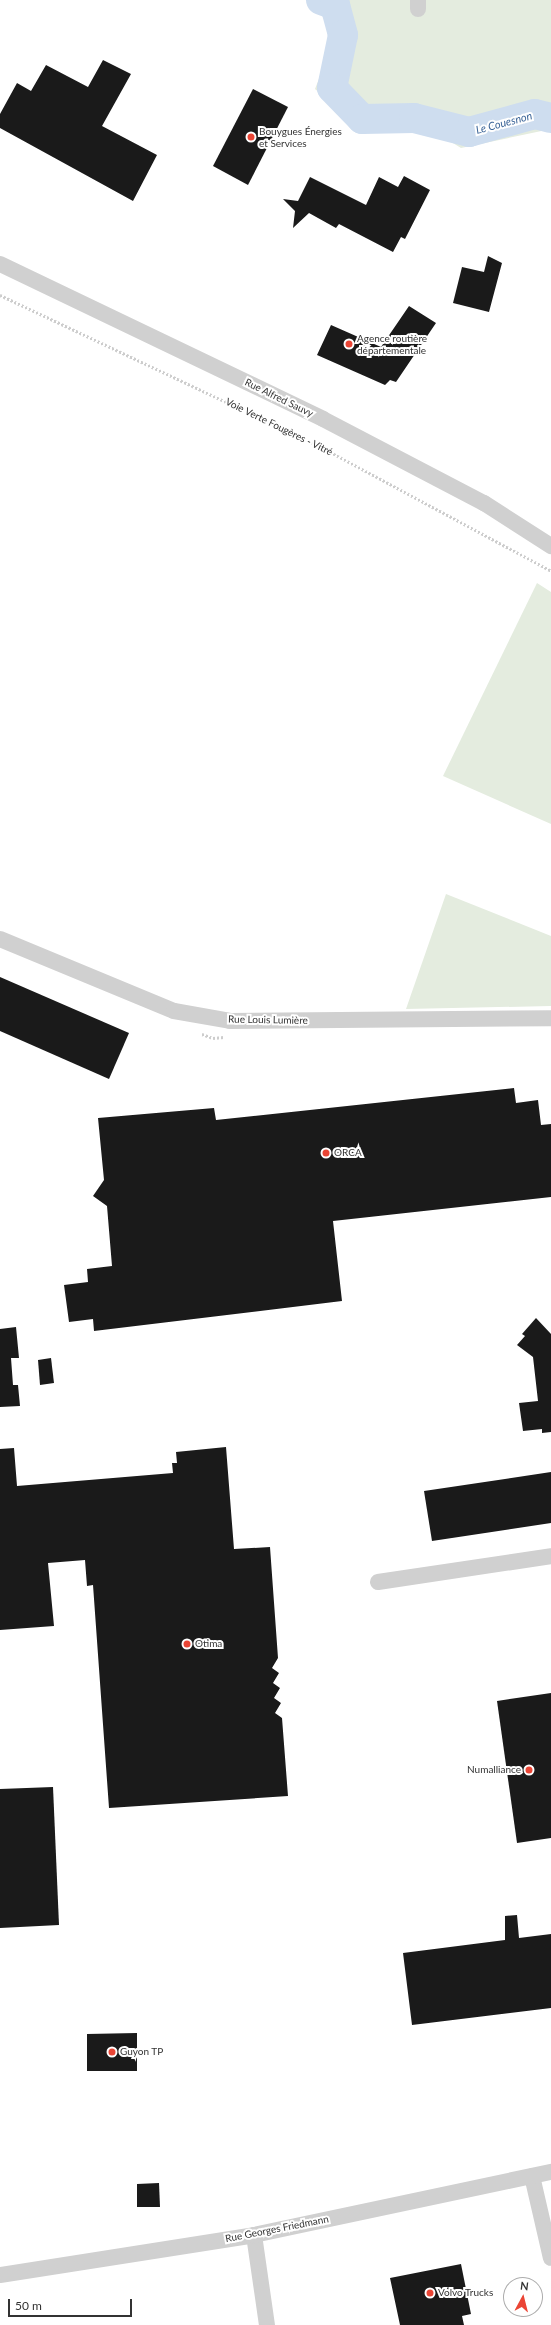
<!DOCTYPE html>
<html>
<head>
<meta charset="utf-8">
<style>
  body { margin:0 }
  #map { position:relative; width:551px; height:2325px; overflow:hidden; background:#fff; font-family:Lato,sans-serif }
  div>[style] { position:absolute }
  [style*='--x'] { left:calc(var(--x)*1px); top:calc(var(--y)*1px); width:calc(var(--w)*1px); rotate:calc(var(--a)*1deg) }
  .green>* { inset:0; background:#e4ecdf }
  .river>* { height:30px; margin:-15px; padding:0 15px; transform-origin:15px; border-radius:15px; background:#ceddef }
  .building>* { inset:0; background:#1a1a1a }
  .path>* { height:2.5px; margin-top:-1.25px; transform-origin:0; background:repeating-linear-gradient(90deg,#cdcdcd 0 2px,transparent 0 4px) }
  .minor>* { height:16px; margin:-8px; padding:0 8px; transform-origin:8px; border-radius:8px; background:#d0d0d0 }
  .dots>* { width:11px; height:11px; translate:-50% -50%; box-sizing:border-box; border:2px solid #fff; border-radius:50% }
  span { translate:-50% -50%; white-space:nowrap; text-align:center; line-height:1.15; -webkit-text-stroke:4px #fff; paint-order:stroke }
  .poi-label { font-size:10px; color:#333 }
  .left { translate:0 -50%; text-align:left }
  .right { translate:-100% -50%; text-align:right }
  .street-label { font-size:10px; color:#333 }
  .water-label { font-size:11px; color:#3d6699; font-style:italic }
  .north { position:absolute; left:503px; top:2277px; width:40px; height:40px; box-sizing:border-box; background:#fff; border:1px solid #adadad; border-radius:50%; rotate:7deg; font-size:11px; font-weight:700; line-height:16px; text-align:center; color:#333 }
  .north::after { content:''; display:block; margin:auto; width:14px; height:18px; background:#ea4535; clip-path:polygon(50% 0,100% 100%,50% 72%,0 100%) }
  .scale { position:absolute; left:8px; top:2299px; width:124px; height:18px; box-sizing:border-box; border:2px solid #333; border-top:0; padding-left:5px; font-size:12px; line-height:14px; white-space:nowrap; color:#333; -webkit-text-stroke:3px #fff; paint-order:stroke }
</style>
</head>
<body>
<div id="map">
  <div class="green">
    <i style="clip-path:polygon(311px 0,551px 0,551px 129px,461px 148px,414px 119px,363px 130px,315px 89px,343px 17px,325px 2px)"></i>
    <i style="clip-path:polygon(537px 583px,551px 592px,551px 824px,443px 776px)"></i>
    <i style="clip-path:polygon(446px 894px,551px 936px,551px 1006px,406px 1009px)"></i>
  </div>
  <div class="river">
    <i style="--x:321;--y:0;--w:15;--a:20"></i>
    <i style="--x:335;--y:5;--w:31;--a:75"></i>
    <i style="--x:343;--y:35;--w:54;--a:101.7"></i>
    <i style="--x:332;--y:88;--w:43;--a:45.9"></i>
    <i style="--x:362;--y:119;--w:52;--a:-1.1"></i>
    <i style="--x:414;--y:118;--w:57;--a:14.3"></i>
    <i style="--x:469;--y:132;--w:68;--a:-15.3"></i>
    <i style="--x:535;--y:114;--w:16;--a:14"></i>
  </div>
  <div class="building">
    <i style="clip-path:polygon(103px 60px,131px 74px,102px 126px,157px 155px,133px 201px,0 128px,0 114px,17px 83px,31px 91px,46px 65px,88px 87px)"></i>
    <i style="clip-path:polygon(253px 89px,288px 107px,248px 185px,213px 166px)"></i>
    <i style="clip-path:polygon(404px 176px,430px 190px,405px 239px,401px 237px,393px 252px,339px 224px,336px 228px,309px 213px,293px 228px,295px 211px,283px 199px,298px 201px,310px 177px,366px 205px,379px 177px,398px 187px)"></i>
    <i style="clip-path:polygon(488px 256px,502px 263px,489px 312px,453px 303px,462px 267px,484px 272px)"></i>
    <i style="clip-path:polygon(409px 306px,436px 323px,396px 382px,390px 380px,385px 385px,317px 355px,331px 325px,381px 347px)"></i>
    <i style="clip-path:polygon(0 977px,129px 1033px,109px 1079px,0 1031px)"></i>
    <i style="clip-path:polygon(514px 1088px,516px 1103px,538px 1100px,541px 1125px,551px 1124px,551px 1197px,333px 1221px,342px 1301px,94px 1331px,93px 1319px,69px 1322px,64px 1285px,88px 1282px,87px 1269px,112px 1266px,107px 1206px,93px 1196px,104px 1180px,98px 1118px,214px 1108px,216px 1120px)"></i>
    <i style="clip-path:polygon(536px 1318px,551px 1334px,551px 1432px,542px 1433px,542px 1429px,523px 1431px,519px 1403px,538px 1401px,533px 1357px,517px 1345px,525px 1336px,522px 1334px)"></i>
    <i style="clip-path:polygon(16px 1327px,19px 1358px,11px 1358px,13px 1385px,18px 1385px,20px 1406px,0 1407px,0 1329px)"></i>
    <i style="clip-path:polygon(51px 1358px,54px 1383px,40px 1385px,38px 1360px)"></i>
    <i style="clip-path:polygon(226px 1447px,234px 1549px,270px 1547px,278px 1658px,272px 1668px,279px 1673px,273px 1683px,280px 1688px,274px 1698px,281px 1703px,275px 1713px,282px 1718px,288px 1796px,109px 1808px,93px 1585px,87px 1586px,85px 1560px,48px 1563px,54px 1626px,0 1630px,0 1449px,14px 1448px,17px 1486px,173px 1473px,172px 1463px,177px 1463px,176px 1452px)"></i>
    <i style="clip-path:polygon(551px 1472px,551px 1523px,432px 1541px,424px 1491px)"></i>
    <i style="clip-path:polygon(551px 1693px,551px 1838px,517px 1843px,497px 1701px)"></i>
    <i style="clip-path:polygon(53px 1787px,59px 1925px,0 1928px,0 1789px)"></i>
    <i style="clip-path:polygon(517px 1915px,519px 1938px,551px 1934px,551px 2008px,412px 2025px,403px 1953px,505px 1940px,505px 1916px)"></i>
    <i style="clip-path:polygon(137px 2033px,137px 2071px,87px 2071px,87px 2034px)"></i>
    <i style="clip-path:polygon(159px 2183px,160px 2207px,137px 2207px,137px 2184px)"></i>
    <i style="clip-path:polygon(461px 2264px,471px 2314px,462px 2316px,464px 2325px,400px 2325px,390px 2278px)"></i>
  </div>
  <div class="path">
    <i style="--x:0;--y:295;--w:357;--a:25.3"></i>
    <i style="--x:323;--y:448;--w:259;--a:28.3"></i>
    <i style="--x:202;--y:1034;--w:12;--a:20"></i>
    <i style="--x:213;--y:1038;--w:11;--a:-5"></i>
  </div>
  <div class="minor">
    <i style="--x:418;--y:9;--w:9;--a:-90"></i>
    <i style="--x:0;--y:264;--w:358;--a:25.6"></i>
    <i style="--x:323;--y:419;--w:182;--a:27.6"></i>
    <i style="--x:484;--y:503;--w:80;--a:32.7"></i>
    <i style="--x:0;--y:939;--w:188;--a:22.5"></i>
    <i style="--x:174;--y:1011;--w:57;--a:10.1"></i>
    <i style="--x:230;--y:1021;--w:321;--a:-0.5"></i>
    <i style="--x:378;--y:1582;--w:175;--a:-8.5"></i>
    <i style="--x:532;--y:2176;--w:84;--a:77"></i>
    <i style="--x:254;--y:2235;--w:91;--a:81.8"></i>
    <i style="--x:0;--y:2275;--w:257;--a:-8.9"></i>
    <i style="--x:254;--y:2235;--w:304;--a:-12"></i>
  </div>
  <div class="dots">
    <i style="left:251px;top:137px;background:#ea4535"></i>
    <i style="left:349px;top:344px;background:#ea4535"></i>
    <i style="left:326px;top:1153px;background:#ea4535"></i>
    <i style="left:187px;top:1644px;background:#ea4535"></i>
    <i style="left:529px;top:1770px;background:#ea4535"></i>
    <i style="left:112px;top:2052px;background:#ea4535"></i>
    <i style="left:430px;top:2293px;background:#ea4535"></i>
  </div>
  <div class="poi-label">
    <span class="left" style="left:259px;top:137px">Bouygues Énergies<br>et Services</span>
    <span class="left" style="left:357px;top:344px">Agence routière<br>départementale</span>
    <span class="left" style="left:334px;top:1153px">ORCA</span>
    <span class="left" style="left:195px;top:1644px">Otima</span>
    <span class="right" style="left:521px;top:1770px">Numalliance</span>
    <span class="left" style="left:120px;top:2052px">Guyon TP</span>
    <span class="left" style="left:438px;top:2293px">Volvo Trucks</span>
  </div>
  <div class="street-label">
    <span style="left:279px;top:398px;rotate:26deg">Rue Alfred Sauvy</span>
    <span style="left:279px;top:427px;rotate:26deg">Voie Verte Fougères - Vitré</span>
    <span style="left:268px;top:1020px;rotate:1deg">Rue Louis Lumière</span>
    <span style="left:277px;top:2229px;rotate:-11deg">Rue Georges Friedmann</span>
  </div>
  <div class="water-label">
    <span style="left:504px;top:123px;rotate:-15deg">Le Couesnon</span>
  </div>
  <div class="north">N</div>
  <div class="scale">50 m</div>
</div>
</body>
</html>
